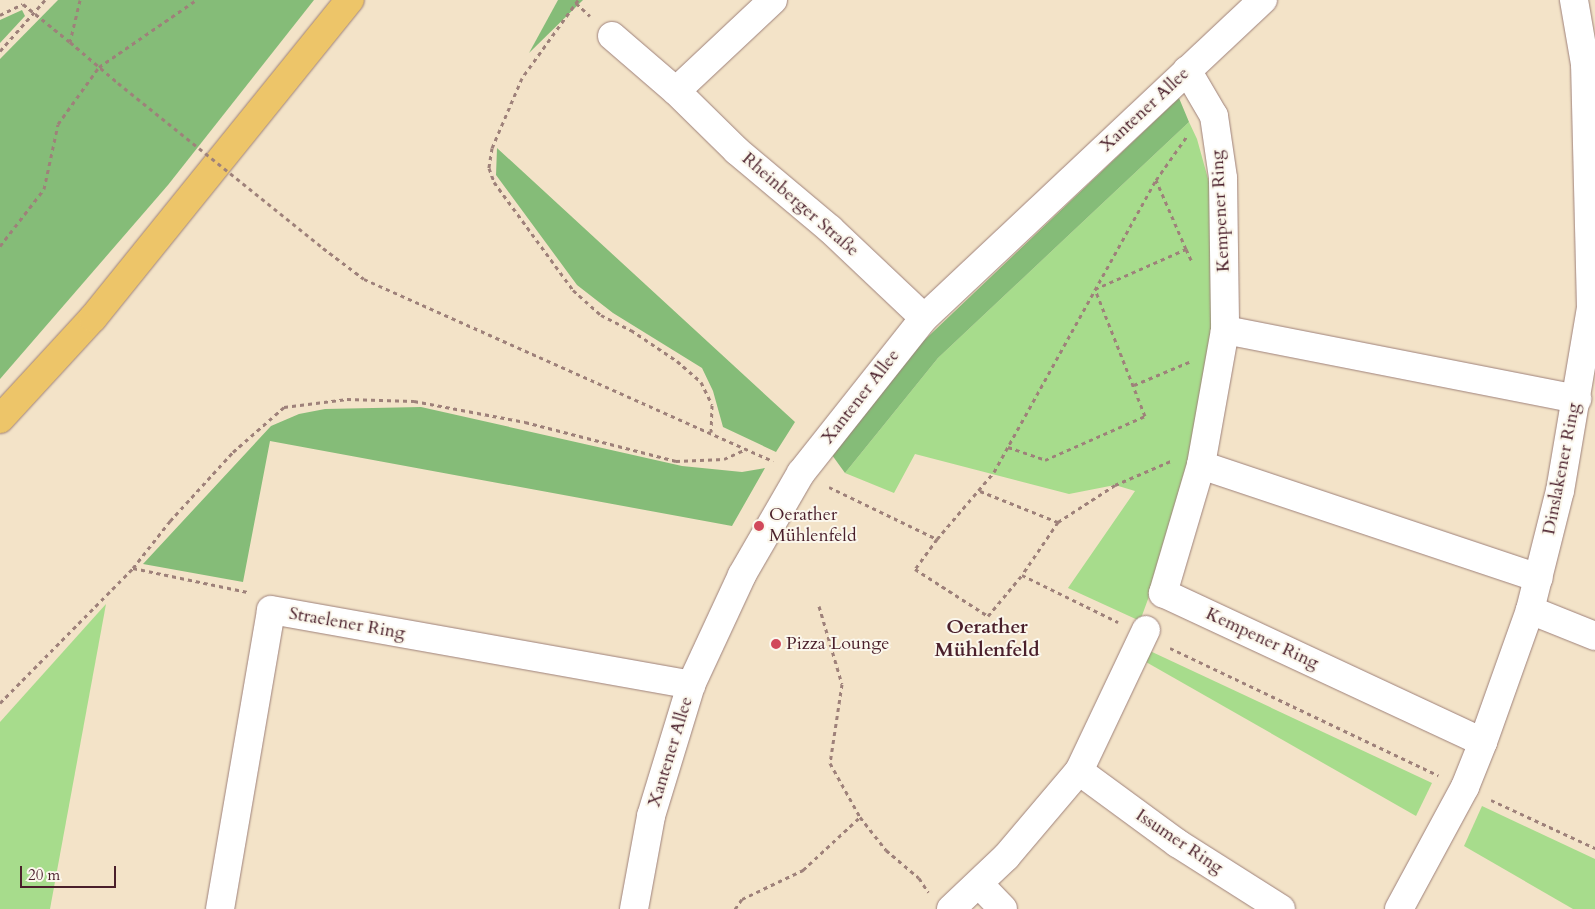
<!DOCTYPE html>
<html>
<head>
<meta charset="utf-8">
<style>
  body { margin:0 }
  #map { position:relative; width:1595px; height:909px; overflow:hidden; background:#f3e3c8; font-family:Cardo,serif }
  div>[style] { position:absolute }
  [style*='--x'] { left:calc(var(--x)*1px); top:calc(var(--y)*1px); width:calc(var(--w)*1px); rotate:calc(var(--a)*1deg) }
  .green>* { inset:0; background:#a7dc8c }
  .forest>* { inset:0; background:#85bc78 }
  .path>* { height:3px; margin-top:-1.5px; transform-origin:0; background:repeating-linear-gradient(90deg,#9e817a 0 4px,transparent 0 8px) }
  .roads { filter:drop-shadow(0 0 1px #9e817a) drop-shadow(0 0 1px #9e817a) }
  .minor>* { height:28px; margin:-14px; padding:0 14px; transform-origin:14px; border-radius:14px; background:#fff }
  .primary>* { height:28px; margin:-14px; padding:0 14px; transform-origin:14px; border-radius:14px; background:#edc569 }
  .path-bridge>* { height:3px; margin-top:-1.5px; transform-origin:0; background:repeating-linear-gradient(90deg,#9e817a 0 4px,transparent 0 8px) }
  .dots>* { width:14px; height:14px; translate:-50% -50%; box-sizing:border-box; border:2px solid #fbf7ec; border-radius:50% }
  span { translate:-50% -50%; white-space:nowrap; text-align:center; line-height:1.15; -webkit-text-stroke:4px #fbf7ec; paint-order:stroke }
  .street-label { font-size:18px; color:#4a1f2b }
  .poi-label { font-size:18px; color:#4a1f2b }
  .left { translate:0 -50%; text-align:left }
  .quarter-label { font-size:20px; color:#4a1f2b; font-weight:700 }
  .scale { position:absolute; left:20px; top:866px; width:96px; height:22px; box-sizing:border-box; border:2px solid #4a1f2b; border-top:0; padding-left:6px; font-size:15px; line-height:18px; white-space:nowrap; color:#4a1f2b; -webkit-text-stroke:4px #fbf7ec; paint-order:stroke }
</style>
</head>
<body>
<div id="map">
  <div class="green">
    <i style="clip-path:polygon(1189px 122px,1197px 139px,1215px 204px,1219px 244px,1209px 378px,1173px 531px,1140px 621px,1068px 588px,1135px 491px,1115px 485px,1069px 494px,915px 454px,894px 493px,845px 473px,938px 358px)"></i>
    <i style="clip-path:polygon(106px 604px,50px 909px,0 909px,0 722px)"></i>
    <i style="clip-path:polygon(1150px 651px,1432px 783px,1416px 816px,1146px 662px)"></i>
    <i style="clip-path:polygon(1482px 806px,1595px 859px,1595px 909px,1573px 909px,1464px 846px)"></i>
  </div>
  <div class="forest">
    <i style="clip-path:polygon(58px 0,314px 0,168px 185px,0 379px,0 59px)"></i>
    <i style="clip-path:polygon(558px 0,583px 0,529px 53px)"></i>
    <i style="clip-path:polygon(22px 10px,25px 16px,0 43px,0 20px)"></i>
    <i style="clip-path:polygon(1179px 98px,1189px 122px,938px 358px,845px 473px,832px 455px,914px 350px)"></i>
    <i style="clip-path:polygon(497px 148px,795px 422px,776px 452px,723px 427px,713px 391px,702px 368px,613px 313px,577px 285px,496px 175px)"></i>
    <i style="clip-path:polygon(421px 407px,682px 466px,742px 472px,765px 468px,732px 526px,270px 441px,243px 582px,143px 564px,271px 426px,299px 414px,325px 409px)"></i>
  </div>
  <div class="path">
    <i style="--x:80;--y:0;--w:43;--a:103.4"></i>
    <i style="--x:70;--y:42;--w:63;--a:40.5"></i>
    <i style="--x:578;--y:0;--w:96;--a:125.7"></i>
    <i style="--x:522;--y:78;--w:76;--a:113.2"></i>
    <i style="--x:492;--y:148;--w:20;--a:99"></i>
    <i style="--x:489;--y:168;--w:15;--a:70"></i>
    <i style="--x:494;--y:182;--w:134;--a:53.8"></i>
    <i style="--x:573;--y:290;--w:38;--a:42"></i>
    <i style="--x:601;--y:315;--w:34;--a:27"></i>
    <i style="--x:631;--y:330;--w:55;--a:34"></i>
    <i style="--x:677;--y:361;--w:32;--a:41"></i>
    <i style="--x:701;--y:382;--w:25;--a:64"></i>
    <i style="--x:712;--y:405;--w:27;--a:92"></i>
    <i style="--x:576;--y:3;--w:19;--a:43"></i>
    <i style="--x:0;--y:15;--w:25;--a:-26"></i>
    <i style="--x:23;--y:4;--w:60;--a:39"></i>
    <i style="--x:0;--y:51;--w:68;--a:-48.6"></i>
    <i style="--x:0;--y:246;--w:72;--a:-52.3"></i>
    <i style="--x:44;--y:189;--w:66;--a:-77.8"></i>
    <i style="--x:58;--y:124;--w:70;--a:-54.3"></i>
    <i style="--x:99;--y:67;--w:118;--a:-34.6"></i>
    <i style="--x:323;--y:248;--w:51;--a:37.1"></i>
    <i style="--x:364;--y:279;--w:448;--a:24"></i>
    <i style="--x:1186;--y:249;--w:14;--a:65"></i>
    <i style="--x:1134;--y:385;--w:60;--a:-22.7"></i>
    <i style="--x:1008;--y:447;--w:39;--a:19"></i>
    <i style="--x:1045;--y:460;--w:109;--a:-23.7"></i>
    <i style="--x:1145;--y:416;--w:136;--a:-111.5"></i>
    <i style="--x:1095;--y:289;--w:99;--a:-23.7"></i>
    <i style="--x:1186;--y:249;--w:75;--a:-113.5"></i>
    <i style="--x:829;--y:487;--w:120;--a:25.7"></i>
    <i style="--x:937;--y:539;--w:88;--a:-49.6"></i>
    <i style="--x:994;--y:472;--w:334;--a:-61"></i>
    <i style="--x:1156;--y:180;--w:54;--a:-54.8"></i>
    <i style="--x:980;--y:491;--w:84;--a:21.7"></i>
    <i style="--x:1058;--y:522;--w:68;--a:-33"></i>
    <i style="--x:1115;--y:485;--w:61;--a:-23.2"></i>
    <i style="--x:1058;--y:522;--w:64;--a:124.2"></i>
    <i style="--x:1022;--y:575;--w:107;--a:26.1"></i>
    <i style="--x:937;--y:539;--w:37;--a:126"></i>
    <i style="--x:915;--y:569;--w:87;--a:32.8"></i>
    <i style="--x:988;--y:616;--w:53;--a:-50.3"></i>
    <i style="--x:133;--y:568;--w:117;--a:11.8"></i>
    <i style="--x:819;--y:606;--w:81;--a:73.6"></i>
    <i style="--x:842;--y:684;--w:80;--a:98.6"></i>
    <i style="--x:830;--y:763;--w:62;--a:60.9"></i>
    <i style="--x:860;--y:817;--w:42;--a:51.8"></i>
    <i style="--x:886;--y:850;--w:43;--a:40.3"></i>
    <i style="--x:919;--y:878;--w:17;--a:57"></i>
    <i style="--x:1170;--y:648;--w:297;--a:25.4"></i>
    <i style="--x:0;--y:703;--w:190;--a:-45.4"></i>
    <i style="--x:133;--y:568;--w:60;--a:-51.8"></i>
    <i style="--x:170;--y:521;--w:93;--a:-47.6"></i>
    <i style="--x:233;--y:452;--w:68;--a:-41.4"></i>
    <i style="--x:284;--y:407;--w:64;--a:-7.2"></i>
    <i style="--x:347;--y:399;--w:67;--a:1.7"></i>
    <i style="--x:414;--y:401;--w:113;--a:10.7"></i>
    <i style="--x:525;--y:422;--w:156;--a:14.5"></i>
    <i style="--x:676;--y:461;--w:48;--a:-2.4"></i>
    <i style="--x:724;--y:459;--w:24;--a:-24"></i>
    <i style="--x:1491;--y:800;--w:115;--a:24.8"></i>
    <i style="--x:735;--y:909;--w:12;--a:-55"></i>
    <i style="--x:742;--y:899;--w:68;--a:-25.4"></i>
    <i style="--x:803;--y:870;--w:78;--a:-42.9"></i>
  </div>
  <div class="roads">
    <div class="minor">
      <i style="--x:773;--y:0;--w:133;--a:136.8"></i>
      <i style="--x:676;--y:91;--w:86;--a:44.5"></i>
      <i style="--x:737;--y:151;--w:121;--a:40"></i>
      <i style="--x:830;--y:229;--w:129;--a:43.4"></i>
      <i style="--x:612;--y:36;--w:84;--a:40.7"></i>
      <i style="--x:1187;--y:70;--w:53;--a:59.6"></i>
      <i style="--x:1214;--y:116;--w:63;--a:81.7"></i>
      <i style="--x:1223;--y:178;--w:152;--a:89.2"></i>
      <i style="--x:1225;--y:330;--w:137;--a:100.1"></i>
      <i style="--x:1201;--y:465;--w:134;--a:106.5"></i>
      <i style="--x:1163;--y:593;--w:353;--a:25"></i>
      <i style="--x:1225;--y:330;--w:359;--a:11.1"></i>
      <i style="--x:1201;--y:465;--w:356;--a:18.5"></i>
      <i style="--x:1530;--y:610;--w:70;--a:21.8"></i>
      <i style="--x:1079;--y:771;--w:122;--a:36.3"></i>
      <i style="--x:1177;--y:843;--w:123;--a:32.4"></i>
      <i style="--x:980;--y:885;--w:33;--a:46"></i>
      <i style="--x:220;--y:909;--w:303;--a:-80.3"></i>
      <i style="--x:271;--y:610;--w:427;--a:10.1"></i>
      <i style="--x:634;--y:909;--w:95;--a:-79.6"></i>
      <i style="--x:651;--y:816;--w:137;--a:-73"></i>
      <i style="--x:691;--y:685;--w:121;--a:-65.1"></i>
      <i style="--x:742;--y:575;--w:118;--a:-60"></i>
      <i style="--x:801;--y:473;--w:198;--a:-51.6"></i>
      <i style="--x:924;--y:318;--w:465;--a:-43.2"></i>
      <i style="--x:951;--y:909;--w:76;--a:-43.4"></i>
      <i style="--x:1006;--y:857;--w:113;--a:-49.7"></i>
      <i style="--x:1079;--y:771;--w:156;--a:-64.6"></i>
      <i style="--x:1399;--y:909;--w:139;--a:-61.6"></i>
      <i style="--x:1465;--y:787;--w:48;--a:-68.2"></i>
      <i style="--x:1483;--y:742;--w:140;--a:-70.4"></i>
      <i style="--x:1530;--y:610;--w:123;--a:-75.9"></i>
      <i style="--x:1560;--y:491;--w:186;--a:-80.4"></i>
      <i style="--x:1591;--y:308;--w:244;--a:-91.4"></i>
      <i style="--x:1585;--y:64;--w:65;--a:-99.8"></i>
    </div>
    <div class="primary">
      <i style="--x:0;--y:419;--w:137;--a:-47.4"></i>
      <i style="--x:93;--y:318;--w:409;--a:-51.1"></i>
    </div>
  </div>
  <div class="path-bridge">
    <i style="--x:118;--y:83;--w:263;--a:38.8"></i>
  </div>
  <div class="dots">
    <i style="left:759px;top:526px;background:#d1495b"></i>
    <i style="left:776px;top:644px;background:#d1495b"></i>
  </div>
  <div class="street-label">
    <span style="left:1145px;top:110px;rotate:-43deg">Xantener Allee</span>
    <span style="left:800px;top:205px;rotate:41deg">Rheinberger Straße</span>
    <span style="left:1221px;top:211px;rotate:-93deg">Kempener Ring</span>
    <span style="left:861px;top:397px;rotate:-52deg">Xantener Allee</span>
    <span style="left:1562px;top:469px;rotate:-79deg">Dinslakener Ring</span>
    <span style="left:347px;top:624px;rotate:10deg">Straelener Ring</span>
    <span style="left:1262px;top:639px;rotate:25deg">Kempener Ring</span>
    <span style="left:671px;top:752px;rotate:-73deg">Xantener Allee</span>
    <span style="left:1179px;top:842px;rotate:34deg">Issumer Ring</span>
  </div>
  <div class="poi-label">
    <span class="left" style="left:769px;top:526px">Oerather<br>Mühlenfeld</span>
    <span class="left" style="left:786px;top:644px">Pizza Lounge</span>
  </div>
  <div class="quarter-label">
    <span style="left:987px;top:638px">Oerather<br>Mühlenfeld</span>
  </div>
  <div class="scale">20 m</div>
</div>
</body>
</html>
